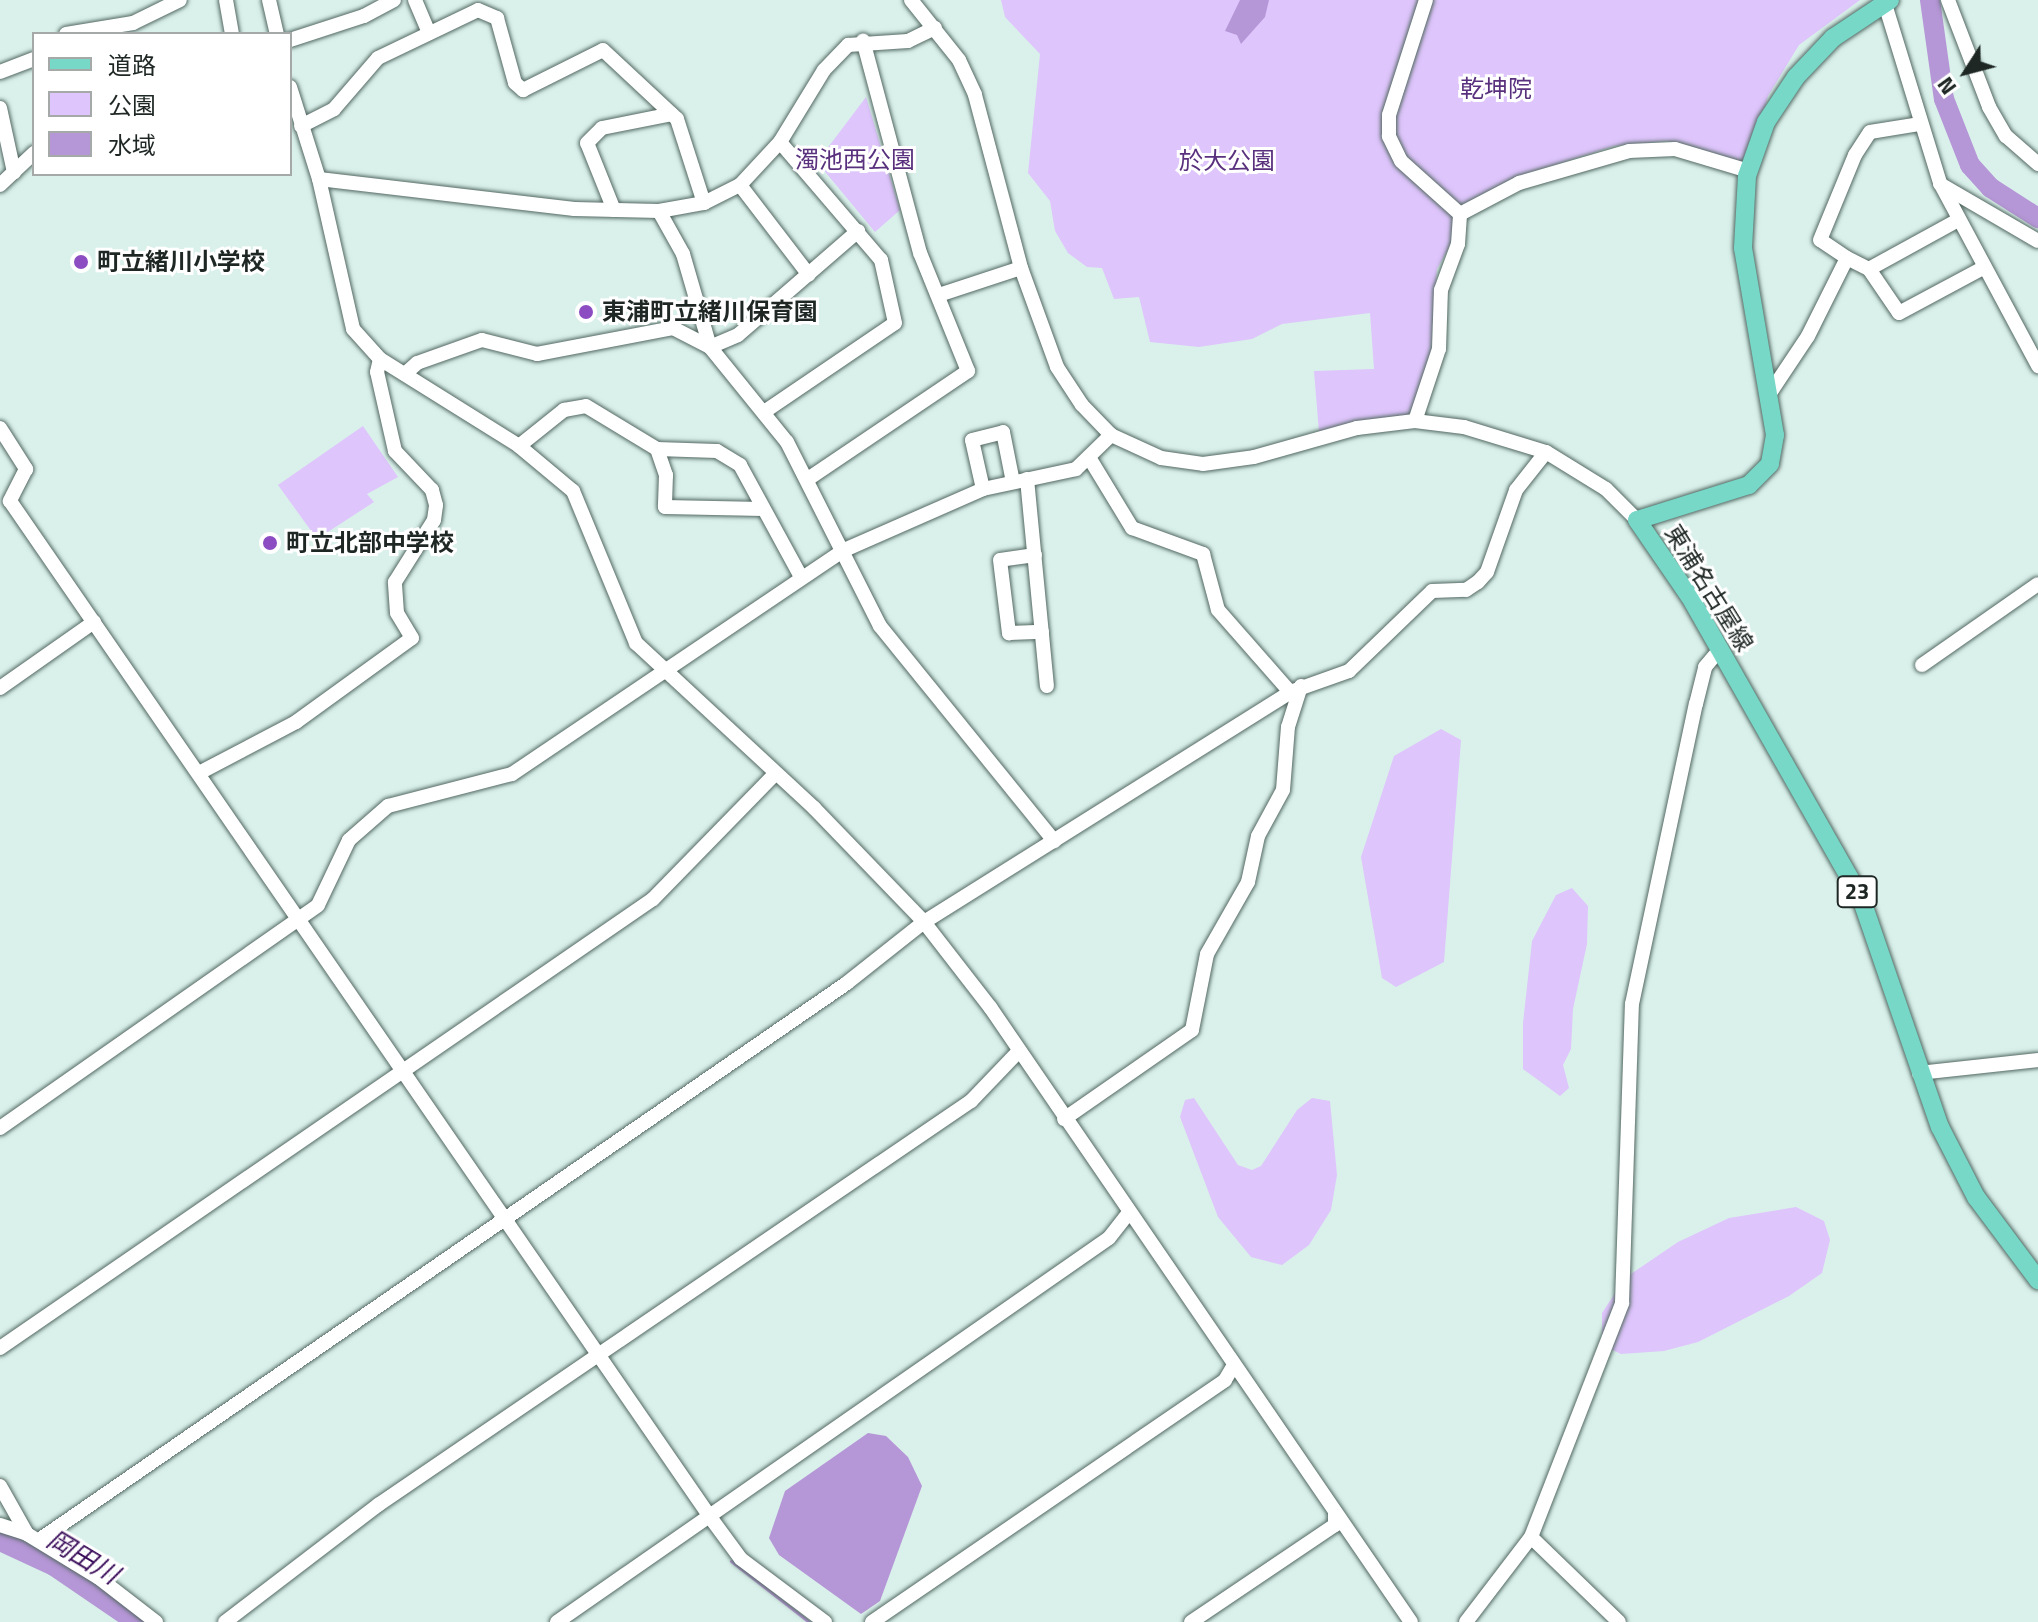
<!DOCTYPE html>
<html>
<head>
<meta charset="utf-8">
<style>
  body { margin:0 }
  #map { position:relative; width:2038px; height:1622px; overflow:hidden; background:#daf1eb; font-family:"Titillium Web","Noto Sans JP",sans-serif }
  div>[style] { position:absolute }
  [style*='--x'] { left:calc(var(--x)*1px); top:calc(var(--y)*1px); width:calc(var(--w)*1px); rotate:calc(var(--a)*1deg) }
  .green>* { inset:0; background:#dec5fc }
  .water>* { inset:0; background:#b596d6 }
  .stream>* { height:3px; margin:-1.5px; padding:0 1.5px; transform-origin:1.5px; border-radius:1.5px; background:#b596d6 }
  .river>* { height:20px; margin:-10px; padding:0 10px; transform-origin:10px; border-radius:10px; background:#b596d6 }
  .roads { filter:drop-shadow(0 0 2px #536862) drop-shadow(0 0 2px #536862) }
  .minor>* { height:14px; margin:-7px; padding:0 7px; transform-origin:7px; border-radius:7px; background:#fff }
  .major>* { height:18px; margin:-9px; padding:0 9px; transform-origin:9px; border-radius:9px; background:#77d8c8 }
  .dots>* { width:22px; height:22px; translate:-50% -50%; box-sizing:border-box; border:4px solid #fff; border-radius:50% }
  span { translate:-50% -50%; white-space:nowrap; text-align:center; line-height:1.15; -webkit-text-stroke:6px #fff; paint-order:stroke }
  .shield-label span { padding:2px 6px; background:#fff; border:2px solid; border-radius:6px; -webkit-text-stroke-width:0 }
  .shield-label { font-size:22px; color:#1e2724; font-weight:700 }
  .park-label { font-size:24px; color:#59307d }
  .poi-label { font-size:24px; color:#1e2724; font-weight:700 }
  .left { translate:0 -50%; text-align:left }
  .street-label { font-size:24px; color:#1e2724 }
  .water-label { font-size:26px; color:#3a0d5a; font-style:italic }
  .legend { position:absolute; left:32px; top:32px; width:260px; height:144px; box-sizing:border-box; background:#fff; border:2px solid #a5a9a7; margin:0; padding:10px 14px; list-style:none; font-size:24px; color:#1e2724 }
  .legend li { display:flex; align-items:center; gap:16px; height:40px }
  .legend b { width:40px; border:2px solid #a5a9a7 }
  .north { position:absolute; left:1926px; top:32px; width:80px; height:80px; -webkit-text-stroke:6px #fff; paint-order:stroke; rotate:234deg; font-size:22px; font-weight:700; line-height:32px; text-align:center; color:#1e2724 }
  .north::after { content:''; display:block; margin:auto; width:28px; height:36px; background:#1e2724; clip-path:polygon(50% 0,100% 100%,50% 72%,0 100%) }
</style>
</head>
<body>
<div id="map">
  <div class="green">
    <i style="clip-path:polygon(1001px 0,1422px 0,1387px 145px,1456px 215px,1453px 241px,1437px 269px,1431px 351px,1412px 417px,1319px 432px,1314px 371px,1374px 369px,1370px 313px,1282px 324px,1252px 339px,1199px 347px,1150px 342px,1139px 297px,1114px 299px,1102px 268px,1087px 267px,1068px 253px,1055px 231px,1050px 201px,1028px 173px,1040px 54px,1005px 17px)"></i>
    <i style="clip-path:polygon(1431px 0,1860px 0,1799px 45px,1768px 96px,1749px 171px,1667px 141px,1614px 146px,1514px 178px,1459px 207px,1402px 155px,1396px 139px,1395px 120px)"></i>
    <i style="clip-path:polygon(866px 97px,900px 210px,875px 232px,817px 162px)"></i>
    <i style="clip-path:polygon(363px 426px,398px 477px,367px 494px,374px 502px,317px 539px,278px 485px)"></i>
    <i style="clip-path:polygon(1441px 729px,1461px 740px,1444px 962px,1396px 987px,1382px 978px,1361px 857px,1394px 756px)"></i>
    <i style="clip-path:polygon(1572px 888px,1588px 906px,1587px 944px,1573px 1009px,1571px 1049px,1563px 1065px,1569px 1088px,1560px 1096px,1523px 1069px,1523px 1023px,1532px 941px,1556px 895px)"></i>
    <i style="clip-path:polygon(1194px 1098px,1238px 1165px,1252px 1170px,1261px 1166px,1297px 1110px,1312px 1098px,1330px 1101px,1337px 1175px,1331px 1210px,1309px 1245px,1282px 1265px,1251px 1257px,1218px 1217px,1180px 1117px,1185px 1100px)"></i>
    <i style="clip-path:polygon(1796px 1207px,1824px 1221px,1830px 1240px,1822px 1273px,1789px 1296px,1698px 1342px,1664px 1351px,1621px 1354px,1602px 1345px,1602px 1313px,1625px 1278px,1678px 1242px,1729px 1218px)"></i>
  </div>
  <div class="water">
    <i style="clip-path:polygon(1240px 0,1269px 0,1265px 17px,1241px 44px,1237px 35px,1225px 31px)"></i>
    <i style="clip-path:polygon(868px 1433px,886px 1436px,908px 1457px,922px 1486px,880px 1601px,861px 1614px,779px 1555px,769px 1538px,785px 1491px)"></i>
  </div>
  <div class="stream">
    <i style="--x:731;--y:1561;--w:99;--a:38"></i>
  </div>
  <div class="river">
    <i style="--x:1930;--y:0;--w:100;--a:82"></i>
    <i style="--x:1944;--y:99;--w:71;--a:68.5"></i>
    <i style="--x:1970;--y:165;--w:31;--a:48"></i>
    <i style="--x:1991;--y:188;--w:56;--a:32.6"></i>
    <i style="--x:0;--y:1541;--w:60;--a:24.8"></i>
    <i style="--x:54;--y:1566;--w:99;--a:34.3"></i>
  </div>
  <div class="roads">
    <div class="minor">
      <i style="--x:226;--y:0;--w:35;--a:80"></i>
      <i style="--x:269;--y:0;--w:35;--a:77"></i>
      <i style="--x:415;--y:0;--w:36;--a:67"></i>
      <i style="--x:911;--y:0;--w:77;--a:51.3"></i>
      <i style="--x:959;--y:60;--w:38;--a:65"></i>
      <i style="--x:975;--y:95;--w:179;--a:75.1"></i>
      <i style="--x:1021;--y:268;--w:105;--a:70"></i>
      <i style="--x:1057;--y:367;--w:45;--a:56.7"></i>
      <i style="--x:1082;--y:405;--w:42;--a:46"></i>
      <i style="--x:1111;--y:435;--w:55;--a:24.7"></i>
      <i style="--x:1161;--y:458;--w:42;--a:8.1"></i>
      <i style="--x:1203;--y:464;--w:51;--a:-7.8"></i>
      <i style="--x:1254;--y:457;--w:107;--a:-15.7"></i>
      <i style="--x:1357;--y:428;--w:58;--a:-6.9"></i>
      <i style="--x:1415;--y:421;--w:49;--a:7"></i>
      <i style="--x:1464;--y:427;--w:86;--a:17"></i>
      <i style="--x:1546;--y:452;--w:70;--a:31.7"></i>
      <i style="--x:1606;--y:489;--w:44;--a:45"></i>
      <i style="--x:1948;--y:0;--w:115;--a:69"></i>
      <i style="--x:1989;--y:107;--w:34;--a:60"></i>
      <i style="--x:2006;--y:136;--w:43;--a:41.2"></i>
      <i style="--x:1885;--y:4;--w:187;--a:72.9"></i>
      <i style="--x:1940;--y:183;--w:208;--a:61.8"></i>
      <i style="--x:66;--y:34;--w:68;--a:-9.3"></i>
      <i style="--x:133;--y:23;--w:52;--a:-26.1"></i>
      <i style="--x:290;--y:40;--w:78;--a:-18"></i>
      <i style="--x:364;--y:16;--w:34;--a:-28"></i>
      <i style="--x:0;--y:72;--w:36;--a:-21"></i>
      <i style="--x:290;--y:87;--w:96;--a:72.5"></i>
      <i style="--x:319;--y:179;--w:154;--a:77.2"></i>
      <i style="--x:353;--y:329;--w:40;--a:48"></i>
      <i style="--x:380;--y:359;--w:164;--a:32"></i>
      <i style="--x:519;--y:446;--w:70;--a:39.8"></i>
      <i style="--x:573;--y:491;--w:165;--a:67.5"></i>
      <i style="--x:636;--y:643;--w:243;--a:42.8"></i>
      <i style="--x:814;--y:808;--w:158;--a:46"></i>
      <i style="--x:924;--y:922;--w:108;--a:52.2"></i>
      <i style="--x:990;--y:1007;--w:745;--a:55.61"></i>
      <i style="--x:0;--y:108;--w:66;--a:77.7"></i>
      <i style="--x:301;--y:126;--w:37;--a:-27"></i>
      <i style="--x:334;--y:109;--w:67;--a:-49.2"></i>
      <i style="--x:378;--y:58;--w:111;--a:-25.6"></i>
      <i style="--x:478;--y:10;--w:21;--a:23"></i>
      <i style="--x:497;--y:18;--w:67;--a:74.5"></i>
      <i style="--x:515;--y:83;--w:11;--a:41"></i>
      <i style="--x:523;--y:90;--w:89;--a:-26.6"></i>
      <i style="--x:603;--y:50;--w:101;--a:43"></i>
      <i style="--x:677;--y:119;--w:88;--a:72.2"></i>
      <i style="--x:319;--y:179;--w:257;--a:6.7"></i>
      <i style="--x:574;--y:209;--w:85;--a:1.3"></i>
      <i style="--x:659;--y:211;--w:46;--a:-10.1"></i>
      <i style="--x:704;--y:203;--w:40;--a:-26.6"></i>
      <i style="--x:740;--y:185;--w:59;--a:-47.1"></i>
      <i style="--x:780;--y:142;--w:84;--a:-58.6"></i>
      <i style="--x:824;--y:70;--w:35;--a:-46"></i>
      <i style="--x:848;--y:45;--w:60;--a:-3.8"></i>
      <i style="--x:908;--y:41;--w:30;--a:-26"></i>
      <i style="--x:1940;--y:184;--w:113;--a:30.2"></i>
      <i style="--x:0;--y:185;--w:47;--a:-43.3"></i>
      <i style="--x:740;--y:185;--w:113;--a:52.5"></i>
      <i style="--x:614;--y:210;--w:72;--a:-111.9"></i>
      <i style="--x:587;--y:143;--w:21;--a:-45"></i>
      <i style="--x:602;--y:128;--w:71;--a:-11.3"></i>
      <i style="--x:659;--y:211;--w:49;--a:60.8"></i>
      <i style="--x:683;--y:254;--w:97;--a:73.8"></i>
      <i style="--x:1460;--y:214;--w:67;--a:-27.7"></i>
      <i style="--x:1519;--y:183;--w:115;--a:-16.2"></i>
      <i style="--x:1629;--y:151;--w:46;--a:-2.5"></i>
      <i style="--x:1675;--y:149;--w:77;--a:16.6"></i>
      <i style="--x:1847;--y:258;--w:25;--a:27"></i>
      <i style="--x:1869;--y:269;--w:53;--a:55.7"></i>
      <i style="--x:1899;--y:313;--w:95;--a:-28.2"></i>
      <i style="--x:1869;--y:269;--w:102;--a:-28.8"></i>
      <i style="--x:939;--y:295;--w:86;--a:-18.2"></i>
      <i style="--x:710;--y:347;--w:30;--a:-23"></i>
      <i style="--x:738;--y:335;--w:159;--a:-40.9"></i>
      <i style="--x:406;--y:373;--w:15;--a:-42"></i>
      <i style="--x:417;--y:363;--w:69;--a:-19.5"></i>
      <i style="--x:482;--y:340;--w:57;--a:14.3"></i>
      <i style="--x:537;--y:354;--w:138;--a:-10.8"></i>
      <i style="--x:673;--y:328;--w:42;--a:27.2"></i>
      <i style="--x:710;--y:347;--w:122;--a:51"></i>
      <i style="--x:787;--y:442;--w:206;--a:63.2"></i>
      <i style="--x:880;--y:626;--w:277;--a:51"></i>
      <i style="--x:1768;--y:396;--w:72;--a:-56.3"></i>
      <i style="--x:1808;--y:336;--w:87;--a:-63.4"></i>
      <i style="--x:1847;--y:258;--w:32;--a:-146"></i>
      <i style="--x:1820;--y:240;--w:92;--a:-67.6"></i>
      <i style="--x:1855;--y:155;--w:27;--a:-57"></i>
      <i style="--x:1870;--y:132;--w:51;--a:-9.1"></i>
      <i style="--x:764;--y:412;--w:158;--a:-34.2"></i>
      <i style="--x:895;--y:323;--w:65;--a:-102.5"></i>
      <i style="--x:881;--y:260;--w:155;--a:-130.6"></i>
      <i style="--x:1415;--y:421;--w:76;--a:-71.6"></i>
      <i style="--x:1439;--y:349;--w:59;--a:-88.1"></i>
      <i style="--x:1441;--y:290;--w:49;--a:-69.7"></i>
      <i style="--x:1458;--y:244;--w:30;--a:-86"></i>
      <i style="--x:1460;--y:214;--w:79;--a:-138.1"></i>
      <i style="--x:1401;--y:161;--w:28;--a:-116"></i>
      <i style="--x:1389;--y:136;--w:21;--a:-90"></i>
      <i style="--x:1389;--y:115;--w:121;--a:-72.2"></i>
      <i style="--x:0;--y:428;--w:49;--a:57.6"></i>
      <i style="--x:26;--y:469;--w:36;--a:117"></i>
      <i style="--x:10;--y:501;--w:1234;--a:55.43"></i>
      <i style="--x:710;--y:1517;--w:52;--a:53.6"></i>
      <i style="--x:741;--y:1559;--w:105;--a:36.9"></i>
      <i style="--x:519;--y:446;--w:58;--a:-38.7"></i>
      <i style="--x:564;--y:410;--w:22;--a:-10"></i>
      <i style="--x:586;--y:406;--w:83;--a:31.2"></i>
      <i style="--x:657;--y:449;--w:60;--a:1.9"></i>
      <i style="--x:717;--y:451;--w:27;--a:31"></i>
      <i style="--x:740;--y:465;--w:128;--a:61.4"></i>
      <i style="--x:657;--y:449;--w:28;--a:71"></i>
      <i style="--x:666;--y:475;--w:32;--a:92"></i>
      <i style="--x:665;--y:507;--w:98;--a:1.2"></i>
      <i style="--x:1090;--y:459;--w:81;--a:58.7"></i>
      <i style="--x:1132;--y:528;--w:76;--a:20.1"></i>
      <i style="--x:1203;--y:554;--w:58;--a:75"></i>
      <i style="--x:1218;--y:610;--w:109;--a:48.7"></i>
      <i style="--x:808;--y:479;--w:193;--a:-34"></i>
      <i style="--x:968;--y:371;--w:127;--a:-112.1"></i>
      <i style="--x:920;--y:253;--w:220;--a:-105"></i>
      <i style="--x:1027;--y:479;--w:208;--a:84.5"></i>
      <i style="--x:983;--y:489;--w:50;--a:-102.7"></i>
      <i style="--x:972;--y:440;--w:32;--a:-14"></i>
      <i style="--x:1003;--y:432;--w:51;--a:78.7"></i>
      <i style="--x:1035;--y:555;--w:35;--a:172"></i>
      <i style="--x:1000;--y:560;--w:74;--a:83"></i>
      <i style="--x:1009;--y:633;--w:33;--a:-2"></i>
      <i style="--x:1922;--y:665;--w:141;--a:-34.9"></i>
      <i style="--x:0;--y:688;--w:115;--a:-35.1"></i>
      <i style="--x:199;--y:773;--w:110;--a:-27.7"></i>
      <i style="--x:296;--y:722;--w:143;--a:-35.9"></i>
      <i style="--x:412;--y:638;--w:29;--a:-121"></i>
      <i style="--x:397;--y:613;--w:31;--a:-94"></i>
      <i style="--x:395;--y:582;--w:73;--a:-57.8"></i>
      <i style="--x:434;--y:520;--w:15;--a:-82"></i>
      <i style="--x:436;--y:505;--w:16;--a:-105"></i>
      <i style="--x:432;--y:490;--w:54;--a:-133.5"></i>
      <i style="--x:395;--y:451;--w:81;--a:-102.8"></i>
      <i style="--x:377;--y:372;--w:13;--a:-77"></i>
      <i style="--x:1919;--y:1073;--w:120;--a:-6.2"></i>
      <i style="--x:1064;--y:1119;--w:156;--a:-34.8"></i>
      <i style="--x:1192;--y:1030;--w:77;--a:-78.8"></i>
      <i style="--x:1207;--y:954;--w:83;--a:-60.3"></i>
      <i style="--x:1248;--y:882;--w:47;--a:-77.7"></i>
      <i style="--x:1258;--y:836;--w:52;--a:-61.5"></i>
      <i style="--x:1283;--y:790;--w:63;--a:-85.5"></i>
      <i style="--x:1288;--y:727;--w:43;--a:-72.4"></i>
      <i style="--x:0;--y:1128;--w:388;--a:-35"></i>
      <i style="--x:318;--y:905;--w:72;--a:-64.5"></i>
      <i style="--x:349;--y:840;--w:52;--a:-41.1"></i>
      <i style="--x:388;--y:806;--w:128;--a:-14.5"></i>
      <i style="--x:512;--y:774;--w:398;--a:-34"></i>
      <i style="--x:842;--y:551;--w:154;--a:-23.7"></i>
      <i style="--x:983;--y:489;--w:95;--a:-12.1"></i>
      <i style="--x:1076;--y:469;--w:49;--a:-44.2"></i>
      <i style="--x:0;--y:1348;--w:792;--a:-34.51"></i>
      <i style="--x:653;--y:899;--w:172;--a:-45.7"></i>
      <i style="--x:0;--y:1486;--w:55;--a:60.6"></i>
      <i style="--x:0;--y:1525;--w:28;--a:18"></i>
      <i style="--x:27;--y:1534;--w:84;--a:31.4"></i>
      <i style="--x:99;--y:1578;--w:72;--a:37.7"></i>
      <i style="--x:1531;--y:1537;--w:122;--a:44"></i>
      <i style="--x:39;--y:1540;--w:981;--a:-34.58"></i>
      <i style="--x:847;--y:983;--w:98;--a:-38.4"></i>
      <i style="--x:924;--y:922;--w:432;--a:-32.1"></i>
      <i style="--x:1290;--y:692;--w:63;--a:-19.6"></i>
      <i style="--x:1349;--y:671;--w:115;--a:-43.9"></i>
      <i style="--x:1432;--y:591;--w:34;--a:-2"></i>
      <i style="--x:1466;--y:590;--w:14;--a:-34"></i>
      <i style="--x:1478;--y:582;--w:13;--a:-48"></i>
      <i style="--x:1487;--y:572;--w:87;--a:-70.5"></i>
      <i style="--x:1516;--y:490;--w:48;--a:-51.7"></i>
      <i style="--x:225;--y:1622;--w:193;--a:-37.4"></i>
      <i style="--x:378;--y:1505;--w:718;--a:-34.27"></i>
      <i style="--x:971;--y:1101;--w:68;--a:-46.2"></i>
      <i style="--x:557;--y:1622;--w:672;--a:-34.82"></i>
      <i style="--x:1109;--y:1238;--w:33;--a:-52"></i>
      <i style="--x:872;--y:1622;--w:428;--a:-34.4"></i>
      <i style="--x:1225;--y:1380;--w:17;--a:-59"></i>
      <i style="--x:1191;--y:1622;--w:174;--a:-34"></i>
      <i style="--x:1335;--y:1525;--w:13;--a:-90"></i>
      <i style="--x:1466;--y:1622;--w:107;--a:-52.6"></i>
      <i style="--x:1531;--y:1537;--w:251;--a:-68.7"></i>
      <i style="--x:1622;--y:1303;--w:299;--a:-88.1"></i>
      <i style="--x:1632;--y:1004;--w:307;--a:-78"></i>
      <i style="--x:1696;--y:704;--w:38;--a:-76"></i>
      <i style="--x:1705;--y:667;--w:23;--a:-50"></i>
    </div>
    <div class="major">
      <i style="--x:1890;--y:0;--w:69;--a:146.3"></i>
      <i style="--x:1833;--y:38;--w:54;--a:133.5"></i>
      <i style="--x:1796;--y:77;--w:54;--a:123.7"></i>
      <i style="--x:1766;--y:122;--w:57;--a:109.4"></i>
      <i style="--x:1747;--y:176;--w:72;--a:93.2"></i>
      <i style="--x:1743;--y:248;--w:190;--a:80.3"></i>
      <i style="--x:1775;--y:435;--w:29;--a:100"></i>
      <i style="--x:1770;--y:464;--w:30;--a:135"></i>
      <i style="--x:1749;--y:485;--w:117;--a:162.6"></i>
      <i style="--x:1637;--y:520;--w:93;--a:55.5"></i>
      <i style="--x:1690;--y:597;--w:346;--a:60.4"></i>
      <i style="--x:1861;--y:898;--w:242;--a:71"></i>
      <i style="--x:1940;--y:1127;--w:79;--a:62.8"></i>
      <i style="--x:1976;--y:1197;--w:104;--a:53.2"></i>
    </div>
  </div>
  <div class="dots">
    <i style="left:81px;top:262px;background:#8c4dc2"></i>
    <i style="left:586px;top:312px;background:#8c4dc2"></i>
    <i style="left:270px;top:543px;background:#8c4dc2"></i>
  </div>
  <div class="shield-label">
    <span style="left:1857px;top:892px">23</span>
  </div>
  <div class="park-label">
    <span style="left:1496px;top:89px">乾坤院</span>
    <span style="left:855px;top:160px">濁池西公園</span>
    <span style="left:1227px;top:161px">於大公園</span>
  </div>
  <div class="poi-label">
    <span class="left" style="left:97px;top:262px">町立緒川小学校</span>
    <span class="left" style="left:602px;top:312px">東浦町立緒川保育園</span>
    <span class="left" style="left:286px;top:543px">町立北部中学校</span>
  </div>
  <div class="street-label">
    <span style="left:1709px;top:588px;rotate:58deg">東浦名古屋線</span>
  </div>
  <div class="water-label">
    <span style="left:83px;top:1557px;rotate:31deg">岡田川</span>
  </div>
  <ul class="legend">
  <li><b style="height:10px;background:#77d8c8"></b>道路</li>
  <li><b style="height:22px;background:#dec5fc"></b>公園</li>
  <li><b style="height:22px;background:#b596d6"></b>水域</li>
  </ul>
  <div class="north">N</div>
</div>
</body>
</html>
